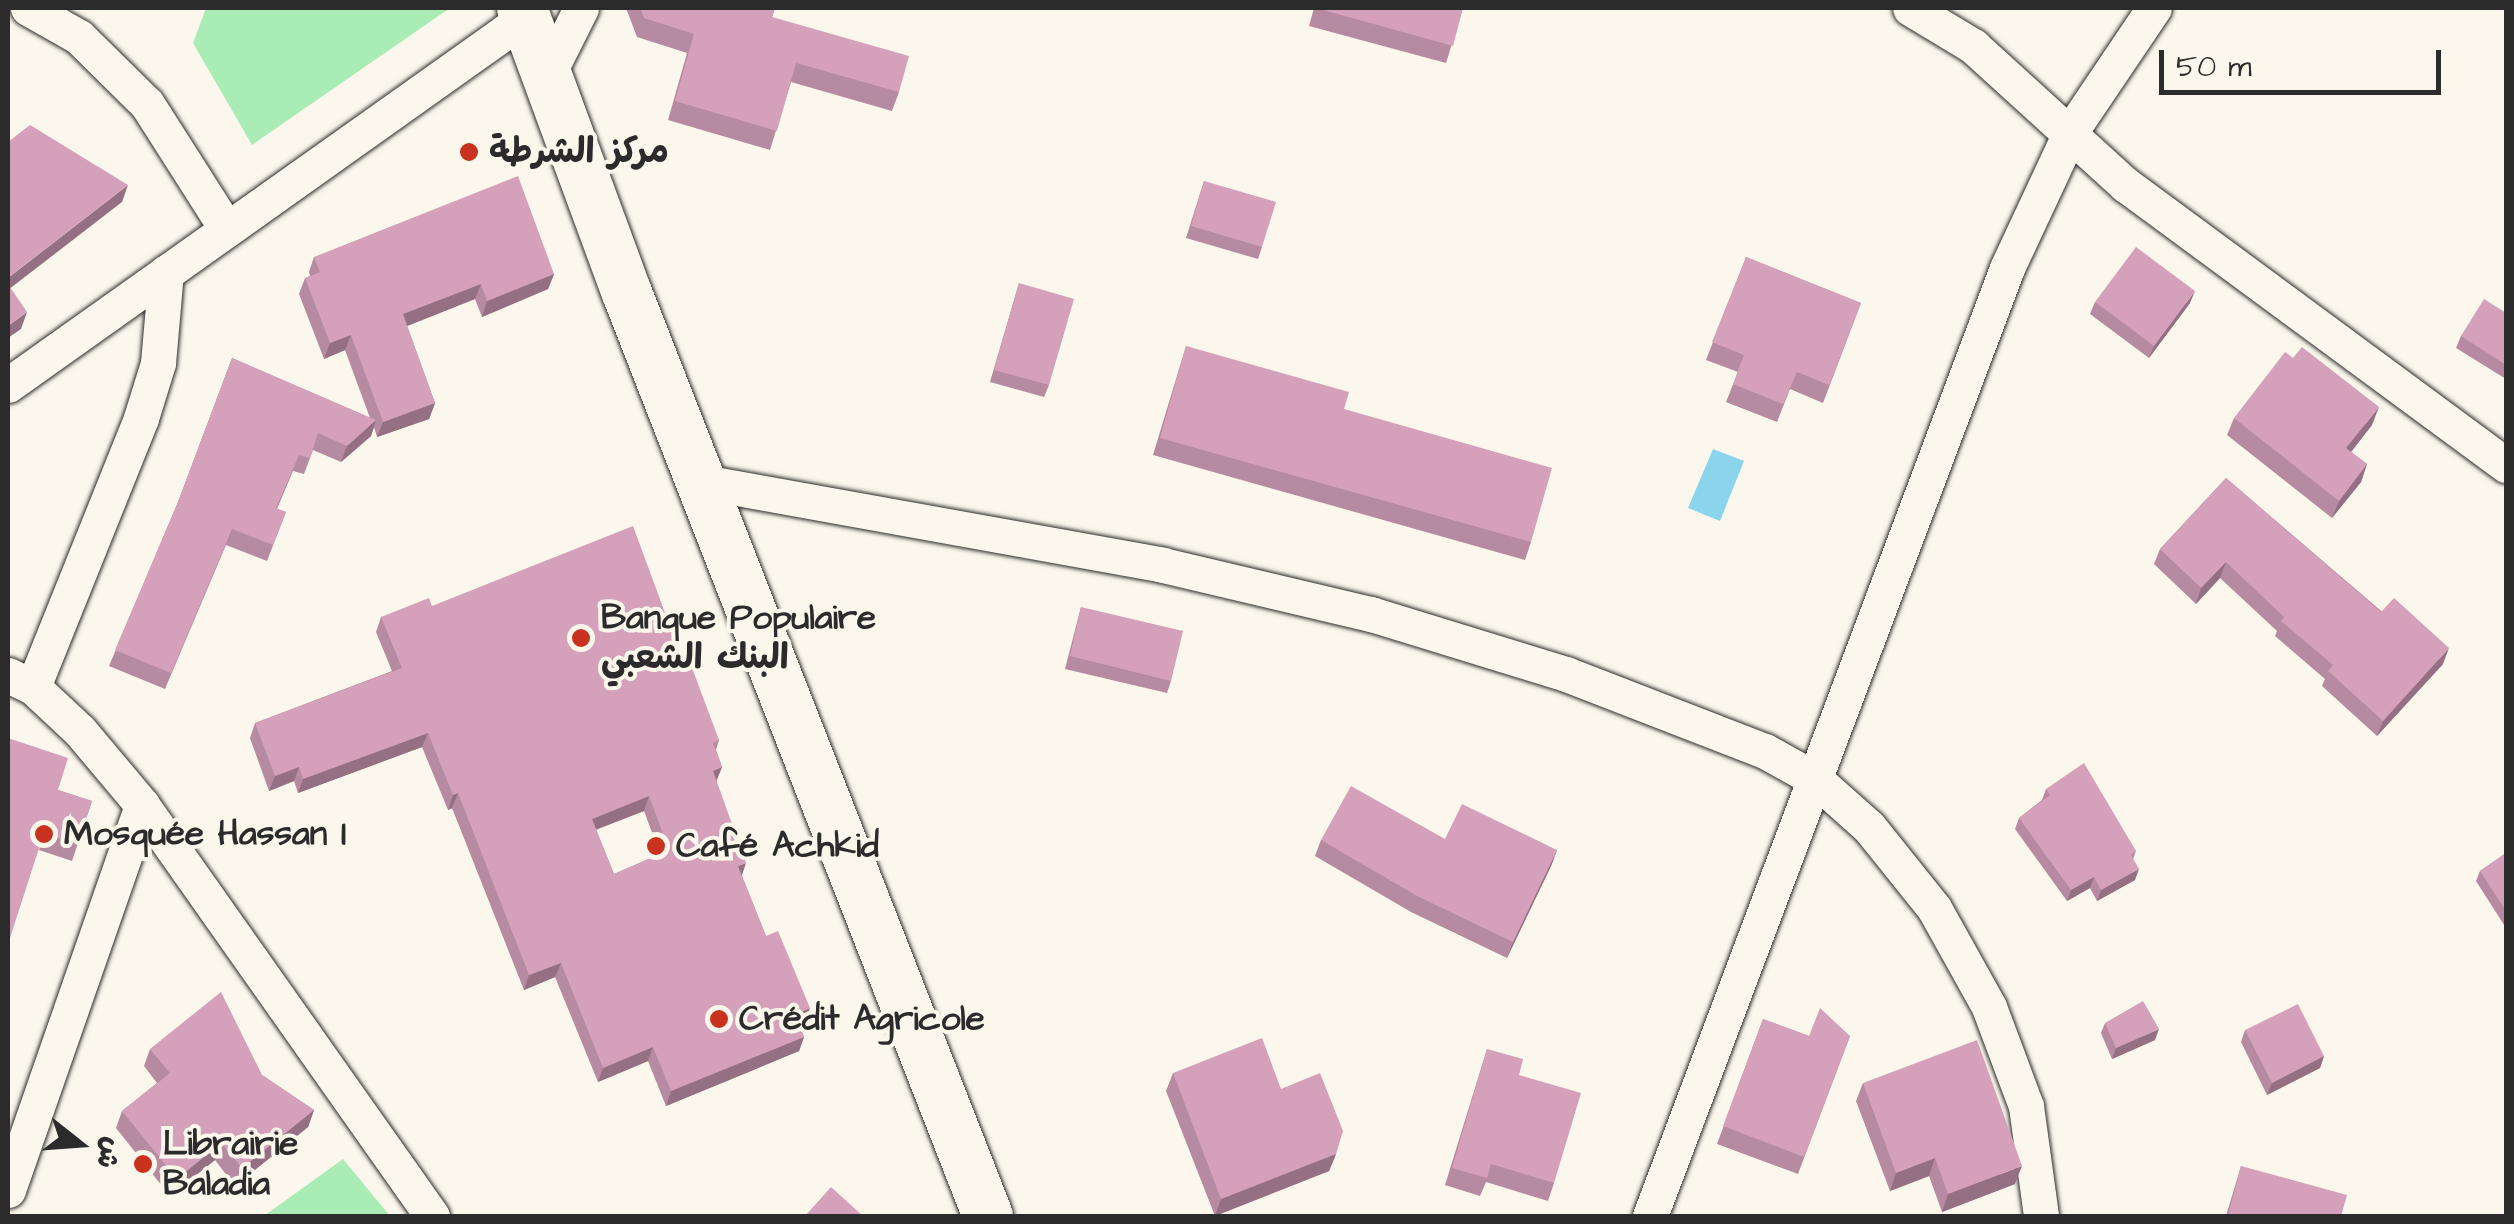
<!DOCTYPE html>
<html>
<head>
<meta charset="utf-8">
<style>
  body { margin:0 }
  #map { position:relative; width:2514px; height:1224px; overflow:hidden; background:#fbf7ec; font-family:"Architects Daughter","Playpen Sans Arabic",sans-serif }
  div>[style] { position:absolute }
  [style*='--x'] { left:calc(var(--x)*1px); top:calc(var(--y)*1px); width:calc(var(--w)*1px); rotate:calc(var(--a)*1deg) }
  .green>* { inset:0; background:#aaecb5 }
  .water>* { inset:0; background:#8bd5ec }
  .roads { filter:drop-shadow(0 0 2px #2b2b2b) drop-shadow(0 0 2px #2b2b2b) }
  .street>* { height:35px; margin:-17.5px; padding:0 17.5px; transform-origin:17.5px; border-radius:17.5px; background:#fbf7ec }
  .secondary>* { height:50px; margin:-25px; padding:0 25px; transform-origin:25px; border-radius:25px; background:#fbf7ec }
  .wall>* { inset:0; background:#b68aa0 }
  .shaded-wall>* { inset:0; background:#947082 }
  .building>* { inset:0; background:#d4a0ba }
  .dots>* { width:28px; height:28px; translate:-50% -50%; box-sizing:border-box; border:5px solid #fbf7ec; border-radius:50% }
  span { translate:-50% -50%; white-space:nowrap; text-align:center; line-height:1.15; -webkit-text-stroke:8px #fbf7ec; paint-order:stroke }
  .poi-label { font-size:35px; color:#2b2b2b; font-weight:700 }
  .left { translate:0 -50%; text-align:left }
  .frame { position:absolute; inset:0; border:10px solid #2b2b2b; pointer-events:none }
  .north { position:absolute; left:30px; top:1094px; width:100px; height:100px; -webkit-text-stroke:8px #fbf7ec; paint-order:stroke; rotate:107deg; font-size:28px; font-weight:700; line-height:40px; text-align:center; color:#2b2b2b }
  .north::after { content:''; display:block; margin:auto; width:35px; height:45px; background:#2b2b2b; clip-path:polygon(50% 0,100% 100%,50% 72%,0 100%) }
  .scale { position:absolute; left:2159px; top:50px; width:282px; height:45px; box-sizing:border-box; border:5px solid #2b2b2b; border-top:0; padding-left:12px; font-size:30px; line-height:35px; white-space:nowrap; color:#2b2b2b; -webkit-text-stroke:8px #fbf7ec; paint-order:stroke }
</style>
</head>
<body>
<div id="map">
  <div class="green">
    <i style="clip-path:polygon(206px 8px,450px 8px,252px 145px,193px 43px)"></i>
    <i style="clip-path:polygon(343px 1159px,390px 1216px,264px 1216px)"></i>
  </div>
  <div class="water">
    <i style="clip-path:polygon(1713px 449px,1744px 461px,1720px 521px,1688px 508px)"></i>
  </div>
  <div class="roads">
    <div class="street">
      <i style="--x:28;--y:8;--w:59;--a:29.6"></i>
      <i style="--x:79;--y:37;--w:95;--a:44.6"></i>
      <i style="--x:147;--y:104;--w:147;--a:57.5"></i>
      <i style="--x:1910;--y:8;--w:74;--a:31.1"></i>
      <i style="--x:1973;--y:46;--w:207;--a:42.3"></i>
      <i style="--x:2126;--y:185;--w:472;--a:36.4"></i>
      <i style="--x:547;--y:76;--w:76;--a:-63.4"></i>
      <i style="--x:8;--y:385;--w:635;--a:-35.39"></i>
      <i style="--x:703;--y:482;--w:467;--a:10.2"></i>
      <i style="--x:1163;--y:565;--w:214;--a:13.3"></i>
      <i style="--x:1371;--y:614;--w:204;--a:17.1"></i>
      <i style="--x:1566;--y:674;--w:213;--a:21.2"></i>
      <i style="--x:1765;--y:751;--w:57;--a:29.2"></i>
      <i style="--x:1815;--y:779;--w:72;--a:41.6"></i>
      <i style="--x:1869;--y:827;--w:104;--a:51.3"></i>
      <i style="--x:1934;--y:908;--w:113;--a:60.9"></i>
      <i style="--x:1989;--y:1007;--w:106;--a:69.5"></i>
      <i style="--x:2026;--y:1106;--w:111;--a:82.2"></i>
      <i style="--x:8;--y:675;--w:28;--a:26"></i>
      <i style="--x:33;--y:687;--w:64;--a:43.1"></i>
      <i style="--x:80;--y:731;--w:97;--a:50"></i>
      <i style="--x:142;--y:805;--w:503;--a:54.79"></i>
      <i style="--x:33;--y:687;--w:290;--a:-68.1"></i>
      <i style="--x:141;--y:418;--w:58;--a:-72.8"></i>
      <i style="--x:158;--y:363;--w:91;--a:-85"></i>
      <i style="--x:8;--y:1190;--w:408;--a:-70.8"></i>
      <i style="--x:1650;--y:1216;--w:1013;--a:-69.36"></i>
      <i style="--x:2007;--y:268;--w:151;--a:-65"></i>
      <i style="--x:2071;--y:131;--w:148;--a:-56"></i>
    </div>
    <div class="secondary">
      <i style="--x:522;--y:8;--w:304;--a:69.8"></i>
      <i style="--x:627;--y:293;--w:991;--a:68.64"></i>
    </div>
  </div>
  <div class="wall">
    <i style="clip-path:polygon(626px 8px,775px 8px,772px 17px,899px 92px,892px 111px,791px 82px,770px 150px,668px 120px,687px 53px,637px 37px)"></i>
    <i style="clip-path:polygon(1314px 8px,1463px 8px,1446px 63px,1309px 26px)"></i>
    <i style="clip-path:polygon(1204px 181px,1262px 247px,1258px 259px,1186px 238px)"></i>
    <i style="clip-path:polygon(314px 257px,554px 274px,548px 289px,482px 317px,475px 299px,407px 326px,435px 403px,429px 419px,377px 437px,374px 427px,371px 436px,341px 462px,313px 450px,304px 474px,293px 471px,277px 509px,286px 512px,267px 561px,226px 545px,165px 689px,109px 666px,178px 502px,232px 358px,370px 418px,345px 350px,324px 359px,299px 294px,305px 278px,310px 276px,309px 272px)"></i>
    <i style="clip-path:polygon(1746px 257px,1861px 303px,1823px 403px,1790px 389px,1777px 422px,1726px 402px,1738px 372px,1706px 360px)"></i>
    <i style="clip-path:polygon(1019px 283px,1049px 385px,1044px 397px,990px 382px)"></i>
    <i style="clip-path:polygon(2095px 302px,2190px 303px,2149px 358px,2090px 314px)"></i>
    <i style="clip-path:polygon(2506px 313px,2506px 379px,2456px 348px,2461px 336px)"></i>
    <i style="clip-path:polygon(1186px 346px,1531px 542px,1525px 560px,1153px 455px)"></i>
    <i style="clip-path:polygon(2234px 418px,2372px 425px,2351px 452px,2367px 464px,2361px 482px,2332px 518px,2227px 435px)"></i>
    <i style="clip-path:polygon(2226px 478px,2443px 664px,2377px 736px,2322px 686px,2325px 679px,2275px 636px,2277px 631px,2220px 578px,2196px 604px,2154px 564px,2160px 549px)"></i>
    <i style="clip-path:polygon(evenodd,432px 606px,685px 667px,719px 740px,716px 750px,722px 767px,716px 781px,742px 876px,766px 936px,804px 1023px,800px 1025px,804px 1037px,799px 1051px,666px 1106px,648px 1061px,598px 1082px,555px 977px,524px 990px,452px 808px,448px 810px,422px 747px,298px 793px,294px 781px,269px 791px,250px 738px,255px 723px,392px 671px,376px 632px,381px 617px,432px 606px,644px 811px,660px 854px,614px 874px,596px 830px,644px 811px)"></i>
    <i style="clip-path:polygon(1081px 607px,1171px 681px,1167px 693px,1065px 669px)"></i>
    <i style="clip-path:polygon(2046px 789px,2136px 851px,2133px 859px,2135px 880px,2097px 901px,2090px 888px,2067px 901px,2015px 829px,2019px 818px,2042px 800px)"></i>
    <i style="clip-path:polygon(58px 790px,92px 801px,72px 861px,39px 850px)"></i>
    <i style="clip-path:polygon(1445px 839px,1557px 850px,1551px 866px,1507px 958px,1411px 912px,1315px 856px,1321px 840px)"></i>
    <i style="clip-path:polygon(2506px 853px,2506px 928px,2476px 881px,2480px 871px)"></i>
    <i style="clip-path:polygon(1763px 1019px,1809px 1036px,1850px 1036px,1798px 1174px,1717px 1144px)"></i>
    <i style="clip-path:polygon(2105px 1023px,2155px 1040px,2112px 1059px,2101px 1033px)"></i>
    <i style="clip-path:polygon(2245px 1030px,2324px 1056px,2320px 1068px,2267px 1095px,2241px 1042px)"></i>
    <i style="clip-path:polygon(150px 1049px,262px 1075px,314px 1110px,308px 1127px,235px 1186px,215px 1160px,170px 1196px,116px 1128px,122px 1111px,157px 1083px,144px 1066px)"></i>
    <i style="clip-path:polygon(1487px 1049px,1519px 1075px,1554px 1183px,1548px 1201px,1486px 1182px,1480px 1196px,1445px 1185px)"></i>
    <i style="clip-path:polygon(1173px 1073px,1281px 1089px,1336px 1154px,1329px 1171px,1215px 1216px,1166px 1091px)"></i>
    <i style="clip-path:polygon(1863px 1083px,2015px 1184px,1942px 1212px,1929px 1176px,1890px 1191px,1856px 1101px)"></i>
    <i style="clip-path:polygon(2241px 1166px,2341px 1216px,2226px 1216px)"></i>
  </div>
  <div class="shaded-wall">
    <i style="clip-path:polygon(128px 185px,122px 202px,8px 290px,8px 278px)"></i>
    <i style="clip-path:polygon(554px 274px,548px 289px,482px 317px,487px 301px)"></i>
    <i style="clip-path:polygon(481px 284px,475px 299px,397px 330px,403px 314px)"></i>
    <i style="clip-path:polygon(2195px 291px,2190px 303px,2149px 358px,2154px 346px)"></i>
    <i style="clip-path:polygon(27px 312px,21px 329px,8px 338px,8px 326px)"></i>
    <i style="clip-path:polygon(351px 335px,345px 350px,324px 359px,330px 343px)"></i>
    <i style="clip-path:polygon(435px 403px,429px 419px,377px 437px,383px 422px)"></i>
    <i style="clip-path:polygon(2379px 407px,2372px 425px,2340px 466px,2346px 448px)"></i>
    <i style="clip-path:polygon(376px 420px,371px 436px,341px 462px,347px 446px)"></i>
    <i style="clip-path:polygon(2367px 464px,2361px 482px,2332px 518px,2339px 501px)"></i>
    <i style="clip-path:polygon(2226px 562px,2220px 578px,2196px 604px,2201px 588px)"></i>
    <i style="clip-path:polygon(2449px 648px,2443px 664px,2377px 736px,2383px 721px)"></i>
    <i style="clip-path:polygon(428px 733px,422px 747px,298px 793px,303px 779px)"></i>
    <i style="clip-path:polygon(299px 767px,294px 781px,269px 791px,275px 776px)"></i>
    <i style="clip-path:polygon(722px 767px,716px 782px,713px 771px)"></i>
    <i style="clip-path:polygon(458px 793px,452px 808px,448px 810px,453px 795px)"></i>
    <i style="clip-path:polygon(649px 796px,644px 811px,586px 833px,592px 819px)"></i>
    <i style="clip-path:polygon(1557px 850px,1551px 866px,1507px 958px,1513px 942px)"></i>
    <i style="clip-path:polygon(746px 863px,741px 878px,738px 866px)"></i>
    <i style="clip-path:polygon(2139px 869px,2135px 880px,2097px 901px,2101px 890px)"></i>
    <i style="clip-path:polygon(2094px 877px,2090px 888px,2067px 901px,2071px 890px)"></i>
    <i style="clip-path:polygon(561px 963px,555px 977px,524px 990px,529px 975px)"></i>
    <i style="clip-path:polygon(810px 1008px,804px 1023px,790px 1028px,795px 1014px)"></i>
    <i style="clip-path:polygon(2159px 1029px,2155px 1040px,2112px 1059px,2116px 1048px)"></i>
    <i style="clip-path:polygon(804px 1037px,799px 1051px,666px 1106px,671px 1091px)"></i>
    <i style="clip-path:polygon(653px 1047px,648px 1061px,598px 1082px,603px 1068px)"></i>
    <i style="clip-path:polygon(2324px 1056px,2320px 1068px,2267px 1095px,2272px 1083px)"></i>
    <i style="clip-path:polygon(314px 1110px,308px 1127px,235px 1186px,242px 1168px)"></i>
    <i style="clip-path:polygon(221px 1143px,215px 1160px,170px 1196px,177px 1179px)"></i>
    <i style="clip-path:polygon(1336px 1154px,1329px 1171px,1215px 1216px,1221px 1199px)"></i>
    <i style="clip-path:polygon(1935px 1158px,1929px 1176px,1890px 1191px,1896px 1173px)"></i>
    <i style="clip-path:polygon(2022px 1166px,2015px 1184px,1942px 1212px,1948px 1194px)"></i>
  </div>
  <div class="building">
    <i style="clip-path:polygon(640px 8px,775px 8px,772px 17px,909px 56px,899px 92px,796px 63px,777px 131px,675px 101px,694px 34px,644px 18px)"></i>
    <i style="clip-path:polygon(1316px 8px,1463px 8px,1453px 46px)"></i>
    <i style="clip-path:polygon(30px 125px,128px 185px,8px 278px,8px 142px)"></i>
    <i style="clip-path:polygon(518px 176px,554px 274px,487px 301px,481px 284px,403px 314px,435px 403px,383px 422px,351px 335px,330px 343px,305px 278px,320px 272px,314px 257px)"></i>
    <i style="clip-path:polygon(1204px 181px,1276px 202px,1262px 247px,1191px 226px)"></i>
    <i style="clip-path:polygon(2136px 247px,2195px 291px,2154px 346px,2095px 302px)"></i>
    <i style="clip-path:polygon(1746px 257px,1861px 303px,1829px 385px,1797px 372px,1783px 404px,1733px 384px,1744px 355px,1712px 342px)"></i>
    <i style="clip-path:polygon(1019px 283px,1074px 299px,1049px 385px,994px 370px)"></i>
    <i style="clip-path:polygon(8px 284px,27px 312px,8px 326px)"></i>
    <i style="clip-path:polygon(2484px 299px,2506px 313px,2506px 365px,2461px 336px)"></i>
    <i style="clip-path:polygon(1186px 346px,1349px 392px,1344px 409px,1552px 468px,1531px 542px,1160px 438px)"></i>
    <i style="clip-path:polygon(2302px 347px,2379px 407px,2346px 448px,2367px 464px,2339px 501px,2234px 418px,2285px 352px,2293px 358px)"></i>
    <i style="clip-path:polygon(232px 358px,376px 420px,347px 446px,318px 433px,310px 458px,299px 455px,276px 508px,286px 512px,273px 545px,232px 529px,171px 673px,115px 650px,178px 502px)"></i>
    <i style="clip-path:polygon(2226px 478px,2381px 612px,2394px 598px,2449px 648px,2383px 721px,2328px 671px,2333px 665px,2281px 621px,2284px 617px,2226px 562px,2201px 588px,2160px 549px)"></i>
    <i style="clip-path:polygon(evenodd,633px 526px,685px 667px,691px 665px,719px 740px,713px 743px,722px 767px,713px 771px,746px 863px,738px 866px,766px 936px,778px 931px,810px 1008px,795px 1014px,804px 1037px,671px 1091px,653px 1047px,603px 1068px,561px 963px,529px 975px,458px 793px,453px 795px,428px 733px,303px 779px,299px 767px,275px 776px,255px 723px,402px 668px,381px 617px,429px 598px,432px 606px,633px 526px,649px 796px,669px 850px,614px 874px,592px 819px,649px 796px)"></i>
    <i style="clip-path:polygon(1081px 607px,1183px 631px,1171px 681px,1070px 656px)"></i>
    <i style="clip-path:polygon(8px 738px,68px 758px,58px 790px,92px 801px,78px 844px,44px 833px,8px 944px)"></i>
    <i style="clip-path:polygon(2084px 763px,2136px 851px,2131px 855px,2139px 869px,2101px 890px,2094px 877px,2071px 890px,2019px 818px,2050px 795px,2046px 789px)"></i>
    <i style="clip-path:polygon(1351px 786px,1445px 839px,1462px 804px,1557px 850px,1513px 942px,1417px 896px,1321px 840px)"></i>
    <i style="clip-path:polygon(2506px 853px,2506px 911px,2480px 871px)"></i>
    <i style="clip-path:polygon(221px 992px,262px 1075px,314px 1110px,242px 1168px,221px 1143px,177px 1179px,122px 1111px,170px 1073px,150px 1049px)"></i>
    <i style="clip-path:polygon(2143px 1001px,2159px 1029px,2116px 1048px,2105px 1023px)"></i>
    <i style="clip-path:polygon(2298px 1004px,2324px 1056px,2272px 1083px,2245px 1030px)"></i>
    <i style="clip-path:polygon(1820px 1008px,1850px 1036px,1804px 1157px,1723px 1126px,1763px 1019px,1809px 1036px)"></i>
    <i style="clip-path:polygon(1262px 1038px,1281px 1089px,1320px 1073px,1343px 1131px,1336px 1154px,1221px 1199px,1173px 1073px)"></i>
    <i style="clip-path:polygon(1977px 1040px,2022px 1166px,1948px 1194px,1935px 1158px,1896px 1173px,1863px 1083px)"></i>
    <i style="clip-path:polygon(1487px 1049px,1523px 1059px,1519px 1075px,1581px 1093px,1554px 1183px,1491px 1164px,1487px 1178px,1452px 1168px)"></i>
    <i style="clip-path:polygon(2241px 1166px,2347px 1195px,2341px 1216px,2228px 1216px)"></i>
    <i style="clip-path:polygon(831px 1187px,863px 1216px,805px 1216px)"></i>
  </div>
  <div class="dots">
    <i style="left:469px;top:152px;background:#c8321e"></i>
    <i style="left:581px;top:638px;background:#c8321e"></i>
    <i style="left:44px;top:834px;background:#c8321e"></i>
    <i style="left:656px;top:846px;background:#c8321e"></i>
    <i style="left:719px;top:1019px;background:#c8321e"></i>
    <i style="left:143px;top:1164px;background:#c8321e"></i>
  </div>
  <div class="poi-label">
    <span class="left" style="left:489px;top:152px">مركز الشرطة</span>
    <span class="left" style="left:601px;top:638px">Banque Populaire<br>البنك الشعبي</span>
    <span class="left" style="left:64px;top:834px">Mosquée Hassan I</span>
    <span class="left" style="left:676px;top:846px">Café Achkid</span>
    <span class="left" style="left:739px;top:1019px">Crédit Agricole</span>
    <span class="left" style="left:163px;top:1164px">Librairie<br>Baladia</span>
  </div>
  <div class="frame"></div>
  <div class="north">ش</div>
  <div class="scale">50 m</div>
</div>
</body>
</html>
